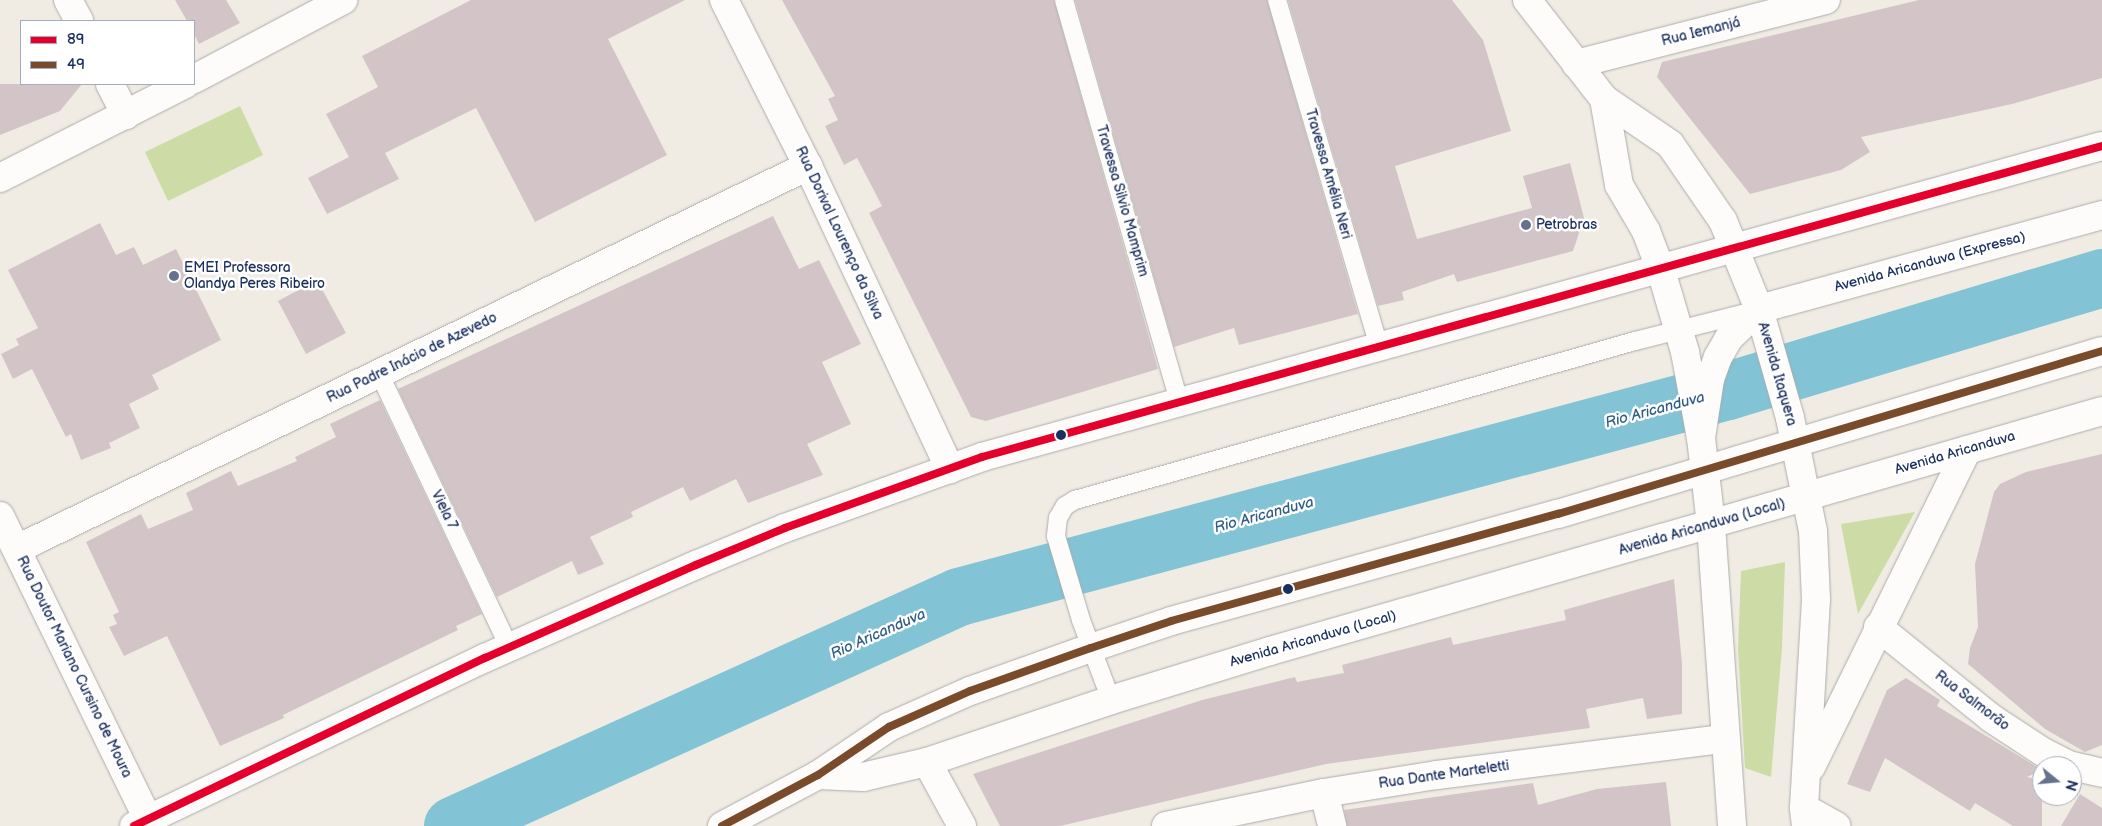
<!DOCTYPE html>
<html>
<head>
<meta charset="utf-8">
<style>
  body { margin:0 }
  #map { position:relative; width:2102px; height:826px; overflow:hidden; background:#f0ece3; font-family:"Balsamiq Sans",sans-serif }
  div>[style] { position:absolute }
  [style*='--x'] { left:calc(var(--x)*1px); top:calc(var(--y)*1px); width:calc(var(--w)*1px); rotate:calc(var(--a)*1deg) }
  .green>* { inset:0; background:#cddca7 }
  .river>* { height:58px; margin:-29px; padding:0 29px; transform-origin:29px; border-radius:29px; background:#82c3d6 }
  .building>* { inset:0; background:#d3c5c7 }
  .roads { filter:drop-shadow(0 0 1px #abacac) drop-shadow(0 0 1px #abacac) }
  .lane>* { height:18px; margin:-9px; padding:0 9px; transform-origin:9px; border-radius:9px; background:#fdfcfb }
  .street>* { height:28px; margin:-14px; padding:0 14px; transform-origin:14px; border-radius:14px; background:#fdfcfb }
  .secondary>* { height:28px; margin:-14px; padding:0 14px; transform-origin:14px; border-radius:14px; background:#fdfcfb }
  .primary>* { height:28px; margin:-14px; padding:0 14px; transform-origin:14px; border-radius:14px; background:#fdfcfb }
  .highway>* { height:28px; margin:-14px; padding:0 14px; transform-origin:14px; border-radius:14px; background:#fdfcfb }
  .bus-1>* { height:8px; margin:-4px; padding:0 4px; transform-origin:4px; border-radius:4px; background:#e4002b }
  .bus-2>* { height:8px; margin:-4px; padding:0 4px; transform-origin:4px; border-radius:4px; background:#7a4b2a }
  .dots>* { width:14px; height:14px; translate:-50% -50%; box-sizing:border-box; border:2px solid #fff; border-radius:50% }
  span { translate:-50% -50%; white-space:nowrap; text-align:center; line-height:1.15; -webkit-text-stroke:5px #fff; paint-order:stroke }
  .street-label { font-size:14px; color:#1b2f5e }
  .poi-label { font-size:14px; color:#1b2f5e }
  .left { translate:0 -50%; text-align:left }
  .water-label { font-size:15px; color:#2f5d86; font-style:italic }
  .legend { position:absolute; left:20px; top:20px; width:175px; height:65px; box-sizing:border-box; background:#fff; border:1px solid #a4acbf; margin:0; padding:6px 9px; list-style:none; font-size:15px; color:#1b2f5e }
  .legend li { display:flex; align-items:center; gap:10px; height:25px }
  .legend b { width:25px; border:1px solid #a4acbf }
  .north { position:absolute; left:2032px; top:756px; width:50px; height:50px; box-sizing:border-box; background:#fff; border:1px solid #a4acbf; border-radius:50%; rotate:107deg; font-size:14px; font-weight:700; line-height:20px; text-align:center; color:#1b2f5e }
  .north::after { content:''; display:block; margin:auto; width:18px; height:22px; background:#66718d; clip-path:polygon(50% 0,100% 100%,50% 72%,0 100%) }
</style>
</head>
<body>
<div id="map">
  <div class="green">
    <i style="clip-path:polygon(240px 106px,263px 155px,168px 201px,145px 152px)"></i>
    <i style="clip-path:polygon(1915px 512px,1858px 614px,1841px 524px)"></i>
    <i style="clip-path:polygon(1785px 562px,1782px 648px,1771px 777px,1745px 768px,1738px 649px,1741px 571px)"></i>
  </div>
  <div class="river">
    <i style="--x:453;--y:826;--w:555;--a:-24.35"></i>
    <i style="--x:959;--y:597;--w:796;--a:-15"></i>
    <i style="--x:1728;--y:391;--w:391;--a:-16.8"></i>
  </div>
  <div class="building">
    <i style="clip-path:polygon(175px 0,226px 0,240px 23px,199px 44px,194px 34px,194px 21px,187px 21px)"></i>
    <i style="clip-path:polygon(471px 0,685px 0,608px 39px,667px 155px,535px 222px,476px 108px,385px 153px,399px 179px,327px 214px,308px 178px,349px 157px,326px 114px,378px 87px,362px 56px)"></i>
    <i style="clip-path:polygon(782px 0,1054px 0,1158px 369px,986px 421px,971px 417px,869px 213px,882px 206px,857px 158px,844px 165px,825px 126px,838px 120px,828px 99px,835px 96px)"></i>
    <i style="clip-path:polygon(1075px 0,1267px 0,1358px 314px,1239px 345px,1234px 328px,1174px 347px)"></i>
    <i style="clip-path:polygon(1288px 0,1452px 0,1483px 40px,1511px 131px,1395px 166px,1417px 239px,1532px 208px,1523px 176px,1570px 163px,1584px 218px,1573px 251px,1457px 282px,1454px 274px,1402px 292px,1404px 300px,1378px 306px)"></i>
    <i style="clip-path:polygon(1919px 0,2102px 0,2102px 78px,2012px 104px,1861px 137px,1870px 152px,1841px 170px,1750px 194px,1657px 77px,1662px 62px)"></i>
    <i style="clip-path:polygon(0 84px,82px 84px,60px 111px,0 135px)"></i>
    <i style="clip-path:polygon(773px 216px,799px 269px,819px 260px,861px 344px,822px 362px,851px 424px,807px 444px,823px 475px,748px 503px,736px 479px,690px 501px,683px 487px,631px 512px,633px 517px,590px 537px,604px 564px,578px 575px,572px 561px,497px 597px,398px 389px)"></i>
    <i style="clip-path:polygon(100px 223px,116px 255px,134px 247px,143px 265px,176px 249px,221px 340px,152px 375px,159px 389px,129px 404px,140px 428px,109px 443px,111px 448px,81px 460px,71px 434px,66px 437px,32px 369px,13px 379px,1px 354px,19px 345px,16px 339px,38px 328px,8px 270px)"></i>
    <i style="clip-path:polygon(317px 280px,346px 333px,306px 354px,278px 301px)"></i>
    <i style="clip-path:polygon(380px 400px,482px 614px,456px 626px,458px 630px,283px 715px,284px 718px,220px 746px,167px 636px,124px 656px,109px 627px,117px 624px,113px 615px,119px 612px,86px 542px,141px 514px,148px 529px,193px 510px,186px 493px,231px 471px,238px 486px,297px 461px,295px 457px,336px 437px,330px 424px)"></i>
    <i style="clip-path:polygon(2102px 454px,2102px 745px,2085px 752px,2045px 729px,1968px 664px,1970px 648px,1978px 627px,1975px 564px,1994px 492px,2000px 484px,2026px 472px)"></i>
    <i style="clip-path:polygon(1674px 579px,1682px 664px,1682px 714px,1647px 719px,1643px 698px,1586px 709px,1590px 728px,1326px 764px,1060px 826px,1000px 826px,973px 774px,1202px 700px,1295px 677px,1297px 682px,1344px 673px,1342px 665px,1451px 637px,1453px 645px,1566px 620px,1564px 610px)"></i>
    <i style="clip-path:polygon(1906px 678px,1940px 700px,1937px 706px,2042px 770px,2027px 777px,2042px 781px,2042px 826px,2013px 826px,1975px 803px,1970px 811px,1885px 758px,1870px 792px,1847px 784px,1887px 690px)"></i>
    <i style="clip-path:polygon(1666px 782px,1671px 826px,1347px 826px,1344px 810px,1533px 783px,1538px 805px,1597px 789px)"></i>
    <i style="clip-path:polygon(2080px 794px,2102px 808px,2102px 826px,2061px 826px)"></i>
  </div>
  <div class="roads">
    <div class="lane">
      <i style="--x:1064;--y:0;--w:418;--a:74"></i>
      <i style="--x:1277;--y:0;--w:362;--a:73.6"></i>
      <i style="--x:379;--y:373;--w:303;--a:64.6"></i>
      <i style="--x:1111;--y:700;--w:85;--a:-110.6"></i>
      <i style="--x:1081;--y:620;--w:88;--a:-106.6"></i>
      <i style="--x:1056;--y:536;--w:18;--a:-84"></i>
      <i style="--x:1058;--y:518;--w:14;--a:-60"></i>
      <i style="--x:1065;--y:506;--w:12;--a:-31"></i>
      <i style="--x:1075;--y:500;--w:582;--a:-15.85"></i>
      <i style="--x:1635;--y:341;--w:123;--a:-14.1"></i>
    </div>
    <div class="street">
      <i style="--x:68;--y:0;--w:24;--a:62"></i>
      <i style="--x:724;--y:0;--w:186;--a:63.2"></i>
      <i style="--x:808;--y:166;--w:335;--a:64.9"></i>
      <i style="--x:1576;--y:64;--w:258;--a:-14.4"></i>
      <i style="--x:194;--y:79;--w:169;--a:-27.9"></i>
      <i style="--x:110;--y:84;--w:35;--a:63"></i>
      <i style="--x:0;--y:178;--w:208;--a:-26.9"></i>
      <i style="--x:0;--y:516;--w:337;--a:64"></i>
      <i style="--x:17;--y:549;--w:879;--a:-25.84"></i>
      <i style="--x:1878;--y:627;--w:145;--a:38.8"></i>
      <i style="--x:1991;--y:718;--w:62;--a:33.2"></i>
      <i style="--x:2043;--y:752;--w:31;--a:27"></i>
      <i style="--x:927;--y:762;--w:73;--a:61.3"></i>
      <i style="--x:2072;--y:766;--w:31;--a:13"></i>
      <i style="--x:1324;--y:793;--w:34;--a:76"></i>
      <i style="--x:1804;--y:808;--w:37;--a:29"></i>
      <i style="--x:1166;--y:826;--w:161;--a:-11.8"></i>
      <i style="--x:1324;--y:793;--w:114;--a:-9.1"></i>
      <i style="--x:1437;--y:775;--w:288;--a:-7.2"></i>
    </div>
    <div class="secondary">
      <i style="--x:818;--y:775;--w:45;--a:2.5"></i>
      <i style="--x:863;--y:777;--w:66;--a:-13.2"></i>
      <i style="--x:927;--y:762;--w:194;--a:-18.6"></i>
      <i style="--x:1111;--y:700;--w:166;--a:-17.1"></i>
      <i style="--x:1270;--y:651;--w:866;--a:-16.09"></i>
    </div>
    <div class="primary">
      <i style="--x:1527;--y:0;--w:125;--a:52.1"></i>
      <i style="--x:1604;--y:99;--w:80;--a:34.3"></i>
      <i style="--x:1670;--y:144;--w:93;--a:55.5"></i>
      <i style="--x:1723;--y:221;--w:95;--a:67.8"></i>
      <i style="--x:1759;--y:309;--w:113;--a:74.1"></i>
      <i style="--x:1790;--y:418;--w:115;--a:78.5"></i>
      <i style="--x:1813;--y:531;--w:68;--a:87.5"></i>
      <i style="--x:1816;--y:599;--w:209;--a:93.3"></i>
      <i style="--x:1804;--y:808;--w:18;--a:84"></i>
      <i style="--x:1604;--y:99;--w:87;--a:80.1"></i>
      <i style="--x:1619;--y:185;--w:53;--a:59.6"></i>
      <i style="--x:1646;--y:231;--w:39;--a:69"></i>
      <i style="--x:1660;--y:267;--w:89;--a:73.6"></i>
      <i style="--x:1685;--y:352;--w:87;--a:79.5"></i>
      <i style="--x:1701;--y:438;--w:88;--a:83.4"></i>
      <i style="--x:1711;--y:525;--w:302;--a:86"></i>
      <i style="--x:1811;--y:767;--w:353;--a:-63.8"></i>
    </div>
    <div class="highway">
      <i style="--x:1701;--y:438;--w:60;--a:-81.3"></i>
      <i style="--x:1710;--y:379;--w:23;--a:-70"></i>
      <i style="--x:1718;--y:357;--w:22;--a:-60"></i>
      <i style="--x:1729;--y:338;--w:42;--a:-44"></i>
      <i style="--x:1759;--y:309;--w:356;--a:-15.3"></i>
      <i style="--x:134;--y:826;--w:389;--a:-25.6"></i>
      <i style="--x:485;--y:658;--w:231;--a:-23.8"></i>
      <i style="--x:696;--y:565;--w:96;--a:-22.6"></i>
      <i style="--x:785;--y:528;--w:209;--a:-19.8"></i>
      <i style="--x:982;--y:457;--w:1162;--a:-15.52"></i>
      <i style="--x:722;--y:826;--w:109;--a:-28"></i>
      <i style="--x:818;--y:775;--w:86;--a:-34.1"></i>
      <i style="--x:889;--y:727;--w:89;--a:-24"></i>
      <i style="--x:970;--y:691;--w:128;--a:-19.6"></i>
      <i style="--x:1091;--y:648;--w:84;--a:-18.6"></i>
      <i style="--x:1171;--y:621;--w:402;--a:-15.5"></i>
      <i style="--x:1558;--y:514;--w:568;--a:-16.68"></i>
    </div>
  </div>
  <div class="bus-1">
    <i style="--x:134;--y:826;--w:389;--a:-25.6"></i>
    <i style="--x:485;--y:658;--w:231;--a:-23.8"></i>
    <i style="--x:696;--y:565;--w:96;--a:-22.6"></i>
    <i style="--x:785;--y:528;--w:209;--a:-19.8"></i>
    <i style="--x:982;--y:457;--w:1162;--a:-15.52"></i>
  </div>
  <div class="bus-2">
    <i style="--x:722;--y:826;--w:109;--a:-28"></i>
    <i style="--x:818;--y:775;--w:86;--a:-34.1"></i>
    <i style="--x:889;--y:727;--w:89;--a:-24"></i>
    <i style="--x:970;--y:691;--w:128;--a:-19.6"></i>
    <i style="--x:1091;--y:648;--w:84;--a:-18.6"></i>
    <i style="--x:1171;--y:621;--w:402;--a:-15.5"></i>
    <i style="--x:1558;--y:514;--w:568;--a:-16.68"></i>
  </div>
  <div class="dots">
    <i style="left:1526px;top:225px;background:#66718d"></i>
    <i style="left:174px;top:276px;background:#66718d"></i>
    <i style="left:1061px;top:435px;background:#1b2f5e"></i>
    <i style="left:1288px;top:589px;background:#1b2f5e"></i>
  </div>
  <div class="street-label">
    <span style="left:1701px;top:32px;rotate:-14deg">Rua Iemanjá</span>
    <span style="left:1328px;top:174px;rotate:74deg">Travessa Amélia Neri</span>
    <span style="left:1122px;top:201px;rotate:74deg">Travessa Silvio Mamprim</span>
    <span style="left:839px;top:233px;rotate:65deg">Rua Dorival Lourenço da Silva</span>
    <span style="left:1930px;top:262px;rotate:-15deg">Avenida Aricanduva (Expressa)</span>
    <span style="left:412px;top:358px;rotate:-26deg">Rua Padre Inácio de Azevedo</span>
    <span style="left:1777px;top:374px;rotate:74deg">Avenida Itaquera</span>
    <span style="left:1955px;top:453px;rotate:-16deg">Avenida Aricanduva</span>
    <span style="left:444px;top:510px;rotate:64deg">Viela 7</span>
    <span style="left:1702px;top:527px;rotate:-16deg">Avenida Aricanduva (Local)</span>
    <span style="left:1313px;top:639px;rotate:-16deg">Avenida Aricanduva (Local)</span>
    <span style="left:74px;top:667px;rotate:64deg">Rua Doutor Mariano Cursino de Moura</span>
    <span style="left:1972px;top:701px;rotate:37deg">Rua Salmorão</span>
    <span style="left:1444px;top:775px;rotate:-8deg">Rua Dante Marteletti</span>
  </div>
  <div class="poi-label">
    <span class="left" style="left:1536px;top:225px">Petrobras</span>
    <span class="left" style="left:184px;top:276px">EMEI Professora<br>Olandya Peres Ribeiro</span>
  </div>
  <div class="water-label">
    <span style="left:1655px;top:410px;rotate:-15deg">Rio Aricanduva</span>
    <span style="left:1264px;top:515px;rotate:-15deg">Rio Aricanduva</span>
    <span style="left:878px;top:634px;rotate:-24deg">Rio Aricanduva</span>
  </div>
  <ul class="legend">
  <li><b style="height:6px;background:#e4002b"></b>89</li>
  <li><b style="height:6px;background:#7a4b2a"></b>49</li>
  </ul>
  <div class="north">N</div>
</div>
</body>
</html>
